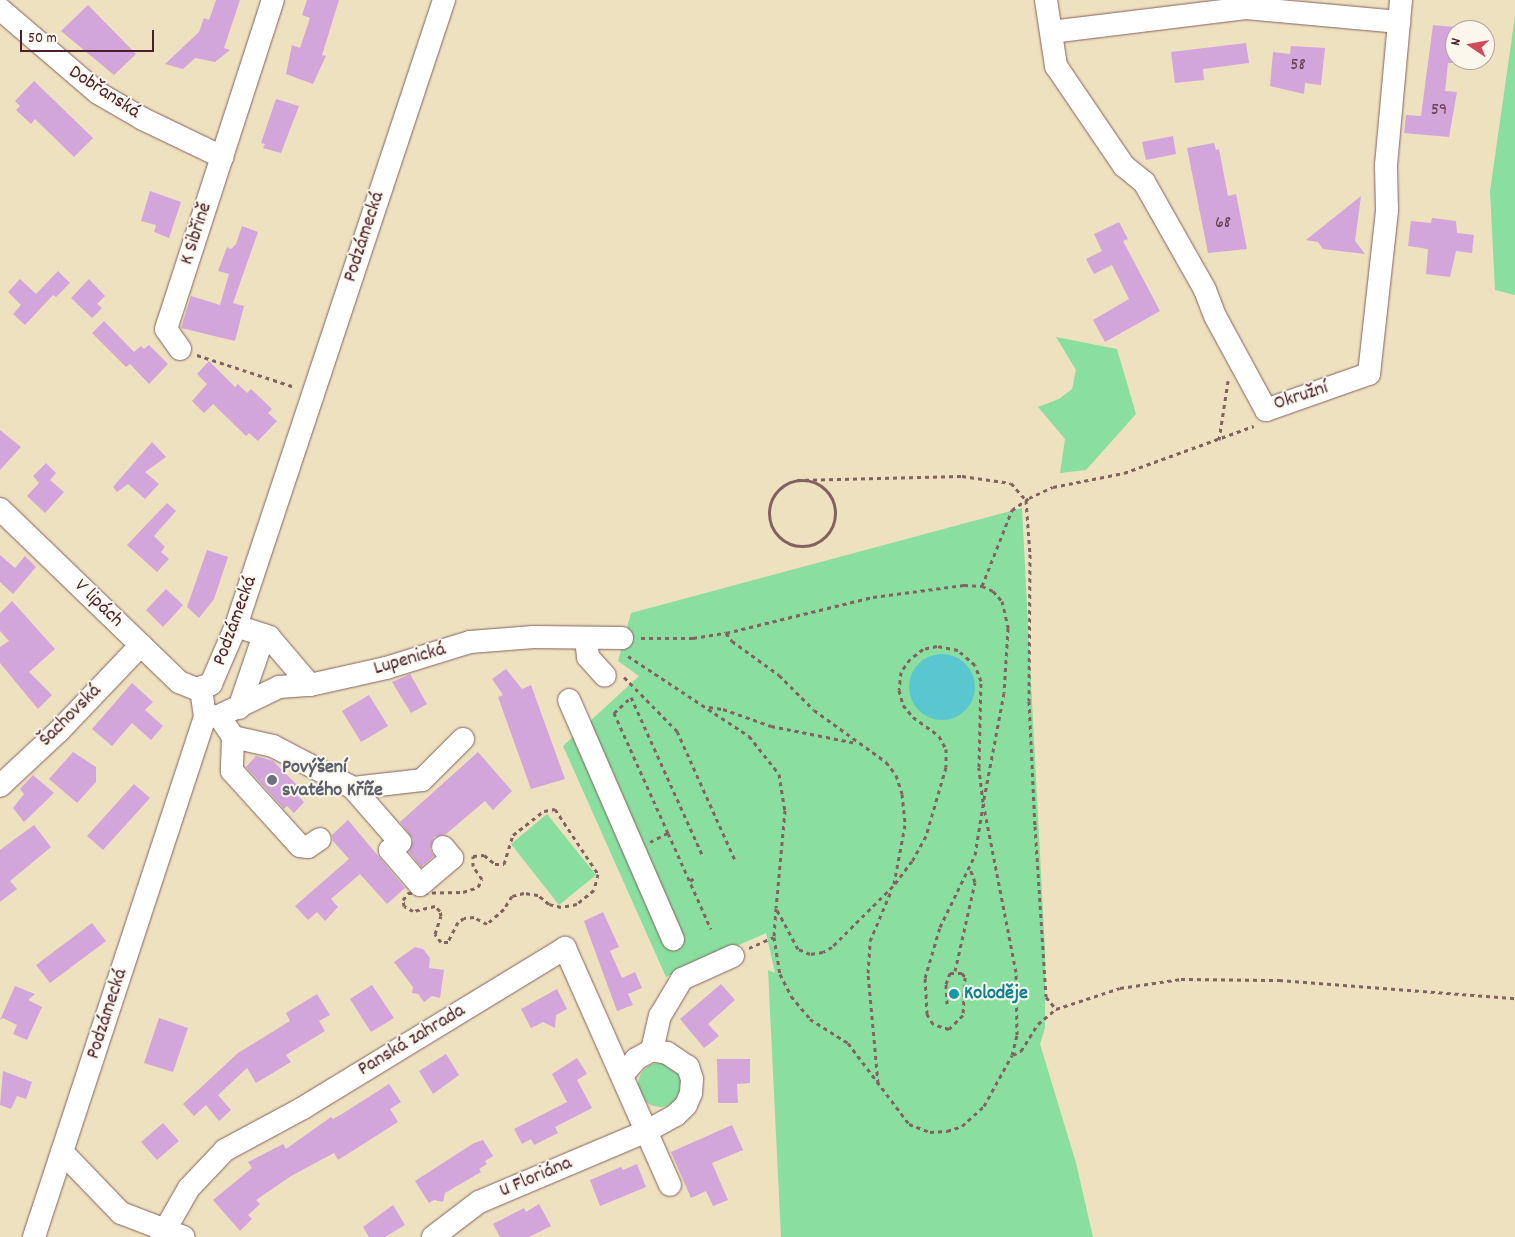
<!DOCTYPE html>
<html>
<head>
<meta charset="utf-8">
<style>
  body { margin:0 }
  #map { position:relative; width:1515px; height:1237px; overflow:hidden; background:#eee1c0; font-family:Dekko,sans-serif }
  div>[style] { position:absolute }
  [style*='--x'] { left:calc(var(--x)*1px); top:calc(var(--y)*1px); width:calc(var(--w)*1px); rotate:calc(var(--a)*1deg) }
  .green>* { inset:0; background:#8adea0 }
  .round { border-radius:50% }
  .water>* { inset:0; background:#5ac6d0 }
  .building>* { inset:0; background:#d2a5db }
  .path>* { height:3px; margin-top:-1.5px; transform-origin:0; background:repeating-linear-gradient(90deg,#83635f 0 4px,transparent 0 8px) }
  .path>.ring { margin:-1.5px; padding:0; box-sizing:content-box; background:none; border:3px solid #83635f; border-radius:50% }
  .roads { filter:drop-shadow(0 0 1px #83635f) drop-shadow(0 0 1px #83635f) }
  .minor>* { height:22px; margin:-11px; padding:0 11px; transform-origin:11px; border-radius:11px; background:#fff }
  .dots>* { width:14px; height:14px; translate:-50% -50%; box-sizing:border-box; border:2px solid #fbf7ec; border-radius:50% }
  span { translate:-50% -50%; white-space:nowrap; text-align:center; line-height:1.15; -webkit-text-stroke:4px #fbf7ec; paint-order:stroke }
  .number-label { font-size:18px; color:#6c4057 }
  .number-label span { -webkit-text-stroke-width:0 }
  .street-label { font-size:20px; color:#4a1f2b }
  .worship-label { font-size:20px; color:#5b616d; font-weight:700 }
  .left { translate:0 -50%; text-align:left }
  .culture-label { font-size:20px; color:#0d838f; font-weight:700 }
  .north { position:absolute; left:1445px; top:20px; width:50px; height:50px; box-sizing:border-box; background:#fbf7ec; border:1px solid #b4a19f; border-radius:50%; rotate:282deg; font-size:14px; font-weight:700; line-height:20px; text-align:center; color:#4a1f2b }
  .north::after { content:''; display:block; margin:auto; width:18px; height:22px; background:#d1495b; clip-path:polygon(50% 0,100% 100%,50% 72%,0 100%) }
  .scale { position:absolute; left:20px; top:30px; width:134px; height:22px; box-sizing:border-box; border:2px solid #4a1f2b; border-top:0; padding-left:6px; font-size:15px; line-height:18px; white-space:nowrap; color:#4a1f2b; -webkit-text-stroke:4px #fbf7ec; paint-order:stroke }
</style>
</head>
<body>
<div id="map">
  <div class="green">
    <i style="clip-path:polygon(1515px 16px,1515px 295px,1495px 290px,1490px 191px)"></i>
    <i style="clip-path:polygon(1056px 337px,1117px 349px,1136px 414px,1086px 470px,1060px 473px,1065px 439px,1038px 407px,1059px 399px,1072px 389px,1076px 370px)"></i>
    <i style="clip-path:polygon(1022px 508px,1045px 951px,1045px 1028px,1040px 1044px,1076px 1163px,1093px 1237px,781px 1237px,768px 970px,775px 973px,766px 933px,666px 977px,563px 746px,639px 676px,618px 661px,631px 613px)"></i>
    <i style="clip-path:polygon(547px 814px,596px 875px,559px 905px,511px 844px)"></i>
    <i class="round" style="left:638px;top:1063px;width:44px;height:44px"></i>
  </div>
  <div class="water">
    <i class="round" style="left:909px;top:654px;width:66px;height:66px"></i>
  </div>
  <div class="building">
    <i style="clip-path:polygon(216px 0,240px 0,224px 48px,230px 50px,215px 62px,195px 58px,183px 69px,165px 64px,199px 32px,204px 18px,209px 20px)"></i>
    <i style="clip-path:polygon(307px 0,339px 0,322px 55px,326px 56px,313px 84px,286px 74px,292px 45px,300px 48px,310px 18px,302px 15px)"></i>
    <i style="clip-path:polygon(88px 5px,136px 54px,114px 75px,61px 31px)"></i>
    <i style="clip-path:polygon(1433px 25px,1455px 27px,1455px 63px,1448px 63px,1445px 91px,1457px 92px,1449px 137px,1404px 133px,1406px 115px,1421px 116px)"></i>
    <i style="clip-path:polygon(1246px 43px,1249px 63px,1203px 69px,1204px 80px,1175px 83px,1171px 52px)"></i>
    <i style="clip-path:polygon(1291px 46px,1325px 48px,1321px 85px,1305px 83px,1304px 94px,1270px 86px,1273px 52px,1290px 54px)"></i>
    <i style="clip-path:polygon(34px 81px,93px 138px,74px 157px,35px 119px,31px 124px,16px 110px,20px 106px,15px 101px)"></i>
    <i style="clip-path:polygon(276px 99px,299px 106px,281px 153px,263px 148px,265px 144px,261px 143px)"></i>
    <i style="clip-path:polygon(1173px 136px,1176px 154px,1146px 160px,1142px 142px)"></i>
    <i style="clip-path:polygon(1214px 143px,1216px 150px,1219px 149px,1228px 196px,1236px 194px,1247px 249px,1208px 253px,1187px 148px)"></i>
    <i style="clip-path:polygon(150px 191px,181px 202px,169px 238px,154px 232px,156px 225px,141px 221px)"></i>
    <i style="clip-path:polygon(1361px 196px,1355px 241px,1365px 254px,1323px 249px,1318px 242px,1306px 240px)"></i>
    <i style="clip-path:polygon(1432px 218px,1456px 221px,1457px 233px,1474px 235px,1472px 253px,1456px 251px,1450px 277px,1426px 274px,1428px 249px,1408px 246px,1411px 221px,1431px 223px)"></i>
    <i style="clip-path:polygon(1119px 222px,1128px 239px,1123px 241px,1160px 311px,1105px 342px,1093px 320px,1129px 299px,1112px 265px,1094px 274px,1086px 259px,1102px 251px,1094px 234px)"></i>
    <i style="clip-path:polygon(242px 226px,258px 232px,233px 303px,244px 306px,235px 341px,181px 328px,191px 296px,220px 305px,229px 274px,218px 271px,227px 247px,231px 249px,236px 244px)"></i>
    <i style="clip-path:polygon(58px 271px,70px 283px,56px 297px,53px 295px,25px 325px,13px 314px,21px 305px,8px 292px,20px 279px,36px 294px)"></i>
    <i style="clip-path:polygon(89px 279px,105px 296px,97px 304px,102px 308px,92px 318px,71px 298px)"></i>
    <i style="clip-path:polygon(104px 321px,134px 352px,141px 346px,144px 349px,149px 345px,168px 364px,149px 384px,130px 364px,126px 367px,92px 333px)"></i>
    <i style="clip-path:polygon(209px 361px,235px 387px,238px 384px,247px 393px,251px 389px,272px 409px,268px 413px,277px 421px,258px 441px,249px 433px,246px 436px,213px 404px,204px 413px,192px 401px,207px 384px,197px 374px)"></i>
    <i style="clip-path:polygon(0 430px,21px 447px,0 470px)"></i>
    <i style="clip-path:polygon(152px 442px,166px 457px,145px 472px,159px 484px,145px 499px,128px 484px,117px 492px,113px 487px)"></i>
    <i style="clip-path:polygon(46px 463px,56px 473px,50px 480px,64px 492px,45px 513px,27px 496px,39px 483px,33px 476px)"></i>
    <i style="clip-path:polygon(167px 503px,176px 511px,154px 536px,165px 547px,161px 552px,169px 559px,157px 572px,127px 545px)"></i>
    <i style="clip-path:polygon(207px 550px,228px 557px,214px 599px,199px 618px,187px 607px)"></i>
    <i style="clip-path:polygon(0 555px,15px 568px,25px 556px,36px 567px,13px 594px,0 582px)"></i>
    <i style="clip-path:polygon(166px 589px,183px 605px,163px 627px,146px 610px)"></i>
    <i style="clip-path:polygon(12px 601px,55px 649px,29px 672px,52px 695px,38px 709px,0 663px,0 647px,9px 641px,0 631px,0 613px)"></i>
    <i style="clip-path:polygon(506px 669px,522px 689px,531px 685px,565px 779px,531px 789px,498px 697px,503px 695px,492px 679px)"></i>
    <i style="clip-path:polygon(410px 674px,427px 704px,411px 713px,392px 682px)"></i>
    <i style="clip-path:polygon(132px 683px,153px 702px,145px 710px,163px 726px,151px 740px,132px 723px,112px 746px,92px 729px)"></i>
    <i style="clip-path:polygon(369px 695px,388px 726px,361px 742px,342px 711px)"></i>
    <i style="clip-path:polygon(73px 752px,96px 767px,96px 782px,77px 803px,49px 779px)"></i>
    <i style="clip-path:polygon(478px 752px,512px 791px,493px 810px,485px 801px,446px 834px,434px 837px,430px 849px,434px 856px,421px 867px,409px 852px,413px 839px,400px 822px)"></i>
    <i style="clip-path:polygon(256px 756px,273px 761px,302px 790px,297px 795px,304px 802px,294px 813px,287px 806px,284px 809px,246px 767px)"></i>
    <i style="clip-path:polygon(33px 775px,54px 793px,24px 822px,13px 808px,24px 794px,20px 789px)"></i>
    <i style="clip-path:polygon(134px 784px,150px 798px,103px 850px,87px 836px)"></i>
    <i style="clip-path:polygon(348px 820px,405px 888px,387px 904px,360px 874px,331px 899px,338px 907px,325px 921px,317px 912px,308px 920px,295px 906px,349px 859px,333px 841px,332px 835px)"></i>
    <i style="clip-path:polygon(34px 825px,51px 847px,10px 881px,17px 889px,0 902px,0 850px)"></i>
    <i style="clip-path:polygon(603px 912px,619px 947px,610px 951px,622px 978px,635px 972px,642px 988px,628px 994px,633px 1005px,617px 1011px,584px 921px)"></i>
    <i style="clip-path:polygon(92px 923px,106px 941px,50px 983px,36px 965px)"></i>
    <i style="clip-path:polygon(415px 947px,423px 949px,430px 958px,429px 968px,444px 970px,440px 998px,432px 996px,424px 1002px,418px 994px,412px 993px,413px 987px,394px 962px)"></i>
    <i style="clip-path:polygon(721px 984px,735px 1000px,708px 1024px,719px 1036px,704px 1048px,680px 1019px)"></i>
    <i style="clip-path:polygon(372px 985px,394px 1018px,371px 1032px,350px 999px)"></i>
    <i style="clip-path:polygon(15px 986px,35px 994px,28px 1000px,42px 1007px,27px 1040px,13px 1034px,17px 1025px,3px 1018px,0 1020px)"></i>
    <i style="clip-path:polygon(557px 989px,567px 1009px,556px 1015px,555px 1028px,543px 1022px,531px 1028px,521px 1009px)"></i>
    <i style="clip-path:polygon(317px 994px,330px 1015px,319px 1021px,325px 1031px,286px 1055px,291px 1062px,256px 1083px,247px 1068px,218px 1095px,231px 1110px,219px 1121px,206px 1105px,194px 1116px,183px 1104px,238px 1053px,290px 1021px,286px 1013px)"></i>
    <i style="clip-path:polygon(159px 1018px,188px 1028px,173px 1072px,144px 1063px)"></i>
    <i style="clip-path:polygon(446px 1054px,459px 1075px,433px 1094px,419px 1071px)"></i>
    <i style="clip-path:polygon(577px 1058px,587px 1074px,577px 1080px,592px 1108px,555px 1127px,558px 1133px,534px 1145px,531px 1139px,522px 1144px,514px 1129px,567px 1102px,552px 1074px)"></i>
    <i style="clip-path:polygon(717px 1059px,750px 1059px,750px 1083px,737px 1084px,738px 1103px,718px 1103px)"></i>
    <i style="clip-path:polygon(3px 1071px,32px 1082px,26px 1099px,17px 1096px,11px 1109px,0 1105px)"></i>
    <i style="clip-path:polygon(389px 1084px,401px 1102px,390px 1109px,398px 1122px,338px 1160px,334px 1153px,291px 1176px,256px 1200px,260px 1204px,248px 1215px,252px 1219px,240px 1231px,213px 1200px,252px 1168px,248px 1162px,283px 1144px,286px 1149px,331px 1117px,333px 1119px,342px 1114px)"></i>
    <i style="clip-path:polygon(163px 1123px,179px 1141px,157px 1160px,141px 1142px)"></i>
    <i style="clip-path:polygon(732px 1125px,743px 1150px,712px 1163px,728px 1200px,713px 1206px,706px 1191px,691px 1198px,671px 1152px)"></i>
    <i style="clip-path:polygon(483px 1140px,493px 1156px,485px 1161px,487px 1164px,479px 1169px,481px 1172px,445px 1193px,443px 1202px,434px 1200px,429px 1203px,415px 1181px,474px 1143px)"></i>
    <i style="clip-path:polygon(637px 1164px,646px 1187px,600px 1206px,590px 1180px,621px 1167px,623px 1170px)"></i>
    <i style="clip-path:polygon(539px 1204px,551px 1226px,529px 1237px,500px 1237px,493px 1224px,524px 1208px,526px 1212px)"></i>
    <i style="clip-path:polygon(393px 1205px,405px 1225px,385px 1237px,369px 1237px,363px 1227px)"></i>
  </div>
  <div class="path">
    <i style="--x:197;--y:355;--w:103;--a:18.1"></i>
    <i style="--x:1219;--y:440;--w:60;--a:-81.3"></i>
    <i class="ring" style="left:769px;top:480px;width:63px;height:63px"></i>
    <i style="--x:797;--y:480;--w:165;--a:-1.4"></i>
    <i style="--x:962;--y:476;--w:49;--a:8.1"></i>
    <i style="--x:1011;--y:483;--w:23;--a:49"></i>
    <i style="--x:1026;--y:500;--w:54;--a:85.8"></i>
    <i style="--x:1030;--y:554;--w:147;--a:90.4"></i>
    <i style="--x:1029;--y:701;--w:125;--a:87.3"></i>
    <i style="--x:1035;--y:826;--w:171;--a:86.3"></i>
    <i style="--x:1046;--y:997;--w:16;--a:50"></i>
    <i style="--x:982;--y:586;--w:82;--a:-68.5"></i>
    <i style="--x:1012;--y:510;--w:21;--a:-35"></i>
    <i style="--x:1029;--y:498;--w:26;--a:-25"></i>
    <i style="--x:1053;--y:487;--w:72;--a:-11.2"></i>
    <i style="--x:1124;--y:473;--w:138;--a:-19.9"></i>
    <i style="--x:726;--y:633;--w:10;--a:53"></i>
    <i style="--x:732;--y:641;--w:58;--a:35.9"></i>
    <i style="--x:779;--y:675;--w:49;--a:45"></i>
    <i style="--x:814;--y:710;--w:89;--a:35.8"></i>
    <i style="--x:886;--y:762;--w:16;--a:52"></i>
    <i style="--x:896;--y:775;--w:20;--a:72"></i>
    <i style="--x:902;--y:794;--w:31;--a:84"></i>
    <i style="--x:905;--y:825;--w:60;--a:100.6"></i>
    <i style="--x:641;--y:638;--w:52;--a:0"></i>
    <i style="--x:693;--y:638;--w:33;--a:-9"></i>
    <i style="--x:726;--y:633;--w:151;--a:-13.8"></i>
    <i style="--x:873;--y:597;--w:92;--a:-7.5"></i>
    <i style="--x:964;--y:585;--w:18;--a:3"></i>
    <i style="--x:982;--y:586;--w:12;--a:24"></i>
    <i style="--x:993;--y:591;--w:13;--a:48"></i>
    <i style="--x:1002;--y:601;--w:28;--a:77"></i>
    <i style="--x:1008;--y:628;--w:65;--a:93.5"></i>
    <i style="--x:1004;--y:693;--w:108;--a:100.7"></i>
    <i style="--x:628;--y:656;--w:145;--a:33.5"></i>
    <i style="--x:749;--y:736;--w:48;--a:51.7"></i>
    <i style="--x:779;--y:774;--w:36;--a:81"></i>
    <i style="--x:785;--y:810;--w:98;--a:95.2"></i>
    <i style="--x:776;--y:908;--w:29;--a:94"></i>
    <i style="--x:774;--y:937;--w:37;--a:81"></i>
    <i style="--x:780;--y:974;--w:25;--a:63"></i>
    <i style="--x:791;--y:996;--w:30;--a:50"></i>
    <i style="--x:810;--y:1019;--w:45;--a:32.3"></i>
    <i style="--x:848;--y:1043;--w:101;--a:53"></i>
    <i style="--x:909;--y:1124;--w:22;--a:21"></i>
    <i style="--x:930;--y:1132;--w:17;--a:-3"></i>
    <i style="--x:947;--y:1131;--w:16;--a:-18"></i>
    <i style="--x:962;--y:1126;--w:30;--a:-42"></i>
    <i style="--x:984;--y:1106;--w:58;--a:-61.2"></i>
    <i style="--x:1012;--y:1055;--w:21;--a:-76"></i>
    <i style="--x:1017;--y:1035;--w:63;--a:-90.9"></i>
    <i style="--x:1016;--y:972;--w:173;--a:-101"></i>
    <i style="--x:983;--y:802;--w:35;--a:-97"></i>
    <i style="--x:979;--y:767;--w:86;--a:-88.7"></i>
    <i style="--x:981;--y:681;--w:17;--a:-111"></i>
    <i style="--x:975;--y:665;--w:23;--a:-139"></i>
    <i style="--x:958;--y:650;--w:21;--a:-169"></i>
    <i style="--x:937;--y:646;--w:14;--a:168"></i>
    <i style="--x:923;--y:649;--w:16;--a:142"></i>
    <i style="--x:910;--y:659;--w:16;--a:125"></i>
    <i style="--x:901;--y:672;--w:18;--a:96"></i>
    <i style="--x:899;--y:690;--w:16;--a:75"></i>
    <i style="--x:903;--y:705;--w:16;--a:50"></i>
    <i style="--x:913;--y:717;--w:32;--a:36"></i>
    <i style="--x:939;--y:736;--w:15;--a:62"></i>
    <i style="--x:946;--y:749;--w:18;--a:90"></i>
    <i style="--x:946;--y:767;--w:72;--a:106.2"></i>
    <i style="--x:926;--y:836;--w:29;--a:119"></i>
    <i style="--x:912;--y:861;--w:31;--a:127"></i>
    <i style="--x:893;--y:886;--w:86;--a:135"></i>
    <i style="--x:832;--y:947;--w:10;--a:151"></i>
    <i style="--x:823;--y:952;--w:13;--a:171"></i>
    <i style="--x:810;--y:954;--w:13;--a:-157"></i>
    <i style="--x:798;--y:949;--w:47;--a:-118.2"></i>
    <i style="--x:624;--y:677;--w:76;--a:45.5"></i>
    <i style="--x:677;--y:731;--w:141;--a:65.8"></i>
    <i style="--x:709;--y:707;--w:14;--a:8"></i>
    <i style="--x:723;--y:709;--w:51;--a:19.5"></i>
    <i style="--x:771;--y:726;--w:87;--a:11.3"></i>
    <i style="--x:555;--y:809;--w:78;--a:56.5"></i>
    <i style="--x:598;--y:874;--w:16;--a:104"></i>
    <i style="--x:594;--y:890;--w:22;--a:141"></i>
    <i style="--x:577;--y:904;--w:16;--a:169"></i>
    <i style="--x:561;--y:907;--w:12;--a:-166"></i>
    <i style="--x:549;--y:904;--w:14;--a:-141"></i>
    <i style="--x:538;--y:895;--w:14;--a:-172"></i>
    <i style="--x:524;--y:893;--w:12;--a:166"></i>
    <i style="--x:512;--y:896;--w:15;--a:122"></i>
    <i style="--x:504;--y:909;--w:23;--a:139"></i>
    <i style="--x:487;--y:924;--w:15;--a:-152"></i>
    <i style="--x:474;--y:917;--w:10;--a:174"></i>
    <i style="--x:464;--y:918;--w:7;--a:146"></i>
    <i style="--x:458;--y:922;--w:22;--a:117"></i>
    <i style="--x:448;--y:942;--w:7;--a:180"></i>
    <i style="--x:441;--y:942;--w:10;--a:-127"></i>
    <i style="--x:435;--y:934;--w:19;--a:-72"></i>
    <i style="--x:441;--y:916;--w:5;--a:-101"></i>
    <i style="--x:440;--y:911;--w:7;--a:-135"></i>
    <i style="--x:435;--y:906;--w:23;--a:167"></i>
    <i style="--x:413;--y:911;--w:10;--a:-151"></i>
    <i style="--x:404;--y:906;--w:6;--a:-99"></i>
    <i style="--x:403;--y:900;--w:9;--a:-54"></i>
    <i style="--x:408;--y:893;--w:55;--a:-1"></i>
    <i style="--x:463;--y:892;--w:16;--a:-18"></i>
    <i style="--x:478;--y:887;--w:9;--a:-63"></i>
    <i style="--x:482;--y:879;--w:16;--a:-125"></i>
    <i style="--x:473;--y:866;--w:10;--a:-90"></i>
    <i style="--x:473;--y:856;--w:11;--a:-5"></i>
    <i style="--x:484;--y:855;--w:14;--a:39"></i>
    <i style="--x:495;--y:864;--w:9;--a:0"></i>
    <i style="--x:504;--y:864;--w:30;--a:-73"></i>
    <i style="--x:513;--y:835;--w:39;--a:-38"></i>
    <i style="--x:544;--y:811;--w:11;--a:-10"></i>
    <i style="--x:668;--y:833;--w:105;--a:65.9"></i>
    <i style="--x:650;--y:842;--w:20;--a:-27"></i>
    <i style="--x:668;--y:833;--w:132;--a:-114.2"></i>
    <i style="--x:614;--y:713;--w:23;--a:-43"></i>
    <i style="--x:631;--y:697;--w:172;--a:65.7"></i>
    <i style="--x:690;--y:881;--w:5;--a:-37"></i>
    <i style="--x:749;--y:948;--w:27;--a:-24"></i>
    <i style="--x:955;--y:971;--w:91;--a:-77.3"></i>
    <i style="--x:975;--y:882;--w:15;--a:-110"></i>
    <i style="--x:947;--y:1004;--w:20;--a:-93"></i>
    <i style="--x:946;--y:984;--w:12;--a:-70"></i>
    <i style="--x:950;--y:973;--w:12;--a:0"></i>
    <i style="--x:962;--y:973;--w:5;--a:53"></i>
    <i style="--x:965;--y:977;--w:38;--a:93"></i>
    <i style="--x:963;--y:1015;--w:20;--a:135"></i>
    <i style="--x:949;--y:1029;--w:17;--a:-163"></i>
    <i style="--x:933;--y:1024;--w:12;--a:-121"></i>
    <i style="--x:927;--y:1014;--w:36;--a:-93"></i>
    <i style="--x:925;--y:978;--w:53;--a:-73.6"></i>
    <i style="--x:940;--y:927;--w:80;--a:-64.1"></i>
    <i style="--x:975;--y:855;--w:51;--a:-80.9"></i>
    <i style="--x:1013;--y:1055;--w:9;--a:-27"></i>
    <i style="--x:1021;--y:1051;--w:32;--a:-58"></i>
    <i style="--x:1038;--y:1024;--w:23;--a:-40"></i>
    <i style="--x:1056;--y:1009;--w:67;--a:-18.2"></i>
    <i style="--x:1120;--y:988;--w:62;--a:-8.4"></i>
    <i style="--x:1181;--y:979;--w:98;--a:0.6"></i>
    <i style="--x:1279;--y:980;--w:237;--a:4.4"></i>
    <i style="--x:878;--y:1083;--w:110;--a:-95.2"></i>
    <i style="--x:868;--y:973;--w:32;--a:-86"></i>
    <i style="--x:870;--y:941;--w:56;--a:-67.1"></i>
  </div>
  <div class="roads">
    <div class="minor">
      <i style="--x:1046;--y:0;--w:67;--a:81.4"></i>
      <i style="--x:1056;--y:66;--w:121;--a:55.8"></i>
      <i style="--x:1124;--y:166;--w:26;--a:39"></i>
      <i style="--x:1144;--y:182;--w:124;--a:60.5"></i>
      <i style="--x:1205;--y:290;--w:28;--a:69"></i>
      <i style="--x:1215;--y:316;--w:107;--a:61.5"></i>
      <i style="--x:1266;--y:410;--w:109;--a:-19.3"></i>
      <i style="--x:1369;--y:374;--w:165;--a:-83.7"></i>
      <i style="--x:1387;--y:210;--w:45;--a:-91.3"></i>
      <i style="--x:1386;--y:165;--w:166;--a:-84.8"></i>
      <i style="--x:0;--y:9;--w:129;--a:40.6"></i>
      <i style="--x:98;--y:93;--w:52;--a:30"></i>
      <i style="--x:143;--y:119;--w:88;--a:25.7"></i>
      <i style="--x:1051;--y:32;--w:196;--a:-7"></i>
      <i style="--x:1246;--y:8;--w:154;--a:5.2"></i>
      <i style="--x:180;--y:349;--w:24;--a:-125"></i>
      <i style="--x:166;--y:329;--w:346;--a:-72"></i>
      <i style="--x:0;--y:509;--w:249;--a:44"></i>
      <i style="--x:179;--y:682;--w:18;--a:22"></i>
      <i style="--x:196;--y:689;--w:16;--a:-18"></i>
      <i style="--x:211;--y:684;--w:63;--a:-66.7"></i>
      <i style="--x:236;--y:626;--w:660;--a:-71.62"></i>
      <i style="--x:236;--y:626;--w:35;--a:18"></i>
      <i style="--x:269;--y:637;--w:63;--a:49.5"></i>
      <i style="--x:586;--y:638;--w:19;--a:84"></i>
      <i style="--x:588;--y:657;--w:25;--a:48"></i>
      <i style="--x:569;--y:700;--w:261;--a:66.5"></i>
      <i style="--x:239;--y:708;--w:77;--a:-71.1"></i>
      <i style="--x:219;--y:716;--w:25;--a:56"></i>
      <i style="--x:233;--y:737;--w:41;--a:12.7"></i>
      <i style="--x:273;--y:746;--w:90;--a:27.7"></i>
      <i style="--x:353;--y:788;--w:72;--a:49"></i>
      <i style="--x:400;--y:842;--w:13;--a:141"></i>
      <i style="--x:390;--y:850;--w:46;--a:49.4"></i>
      <i style="--x:420;--y:885;--w:42;--a:-40.2"></i>
      <i style="--x:452;--y:858;--w:14;--a:-129"></i>
      <i style="--x:205;--y:717;--w:14;--a:-4"></i>
      <i style="--x:219;--y:716;--w:67;--a:-25.8"></i>
      <i style="--x:279;--y:687;--w:31;--a:-4"></i>
      <i style="--x:310;--y:685;--w:78;--a:-12.6"></i>
      <i style="--x:386;--y:668;--w:88;--a:-17.2"></i>
      <i style="--x:470;--y:642;--w:64;--a:-4.5"></i>
      <i style="--x:534;--y:637;--w:88;--a:0.7"></i>
      <i style="--x:233;--y:737;--w:34;--a:92"></i>
      <i style="--x:232;--y:771;--w:101;--a:47.8"></i>
      <i style="--x:300;--y:846;--w:8;--a:7"></i>
      <i style="--x:308;--y:847;--w:14;--a:-34"></i>
      <i style="--x:0;--y:786;--w:81;--a:-43"></i>
      <i style="--x:59;--y:731;--w:119;--a:-46.4"></i>
      <i style="--x:353;--y:788;--w:69;--a:-6.6"></i>
      <i style="--x:422;--y:780;--w:58;--a:-45"></i>
      <i style="--x:624;--y:1073;--w:18;--a:-49"></i>
      <i style="--x:636;--y:1059;--w:18;--a:-29"></i>
      <i style="--x:652;--y:1050;--w:35;--a:-77"></i>
      <i style="--x:660;--y:1016;--w:43;--a:-59.3"></i>
      <i style="--x:682;--y:979;--w:56;--a:-24.3"></i>
      <i style="--x:62;--y:1152;--w:85;--a:46"></i>
      <i style="--x:121;--y:1213;--w:67;--a:20.9"></i>
      <i style="--x:34;--y:1237;--w:547;--a:-71.8"></i>
      <i style="--x:205;--y:717;--w:28;--a:-98"></i>
      <i style="--x:161;--y:1237;--w:56;--a:-60.3"></i>
      <i style="--x:189;--y:1188;--w:52;--a:-46.5"></i>
      <i style="--x:225;--y:1150;--w:89;--a:-28.3"></i>
      <i style="--x:303;--y:1108;--w:307;--a:-31.4"></i>
      <i style="--x:565;--y:948;--w:259;--a:66.1"></i>
      <i style="--x:433;--y:1237;--w:58;--a:-37.3"></i>
      <i style="--x:479;--y:1202;--w:182;--a:-22.9"></i>
      <i style="--x:647;--y:1131;--w:33;--a:-29"></i>
      <i style="--x:676;--y:1115;--w:14;--a:-45"></i>
      <i style="--x:686;--y:1105;--w:13;--a:-67"></i>
      <i style="--x:691;--y:1093;--w:14;--a:-86"></i>
      <i style="--x:692;--y:1079;--w:13;--a:-108"></i>
      <i style="--x:688;--y:1067;--w:25;--a:-146"></i>
      <i style="--x:667;--y:1053;--w:15;--a:-169"></i>
    </div>
  </div>
  <div class="dots">
    <i style="left:272px;top:780px;background:#6b7280"></i>
    <i style="left:954px;top:994px;background:#0f9aa8"></i>
  </div>
  <div class="number-label">
    <span style="left:1298px;top:66px">58</span>
    <span style="left:1439px;top:111px">59</span>
    <span style="left:1223px;top:224px">68</span>
  </div>
  <div class="street-label">
    <span style="left:104px;top:93px;rotate:33deg">Dobřanská</span>
    <span style="left:197px;top:234px;rotate:-72deg">K Sibřině</span>
    <span style="left:365px;top:237px;rotate:-72deg">Podzámecká</span>
    <span style="left:1301px;top:397px;rotate:-18deg">Okružní</span>
    <span style="left:98px;top:604px;rotate:44deg">V lipách</span>
    <span style="left:236px;top:621px;rotate:-70deg">Podzámecká</span>
    <span style="left:410px;top:660px;rotate:-16deg">Lupenická</span>
    <span style="left:71px;top:716px;rotate:-45deg">Šachovská</span>
    <span style="left:108px;top:1014px;rotate:-72deg">Podzámecká</span>
    <span style="left:412px;top:1041px;rotate:-31deg">Panská zahrada</span>
    <span style="left:536px;top:1178px;rotate:-23deg">U Floriána</span>
  </div>
  <div class="worship-label">
    <span class="left" style="left:282px;top:780px">Povýšení<br>svatého Kříže</span>
  </div>
  <div class="culture-label">
    <span class="left" style="left:964px;top:994px">Koloděje</span>
  </div>
  <div class="north">N</div>
  <div class="scale">50 m</div>
</div>
</body>
</html>
